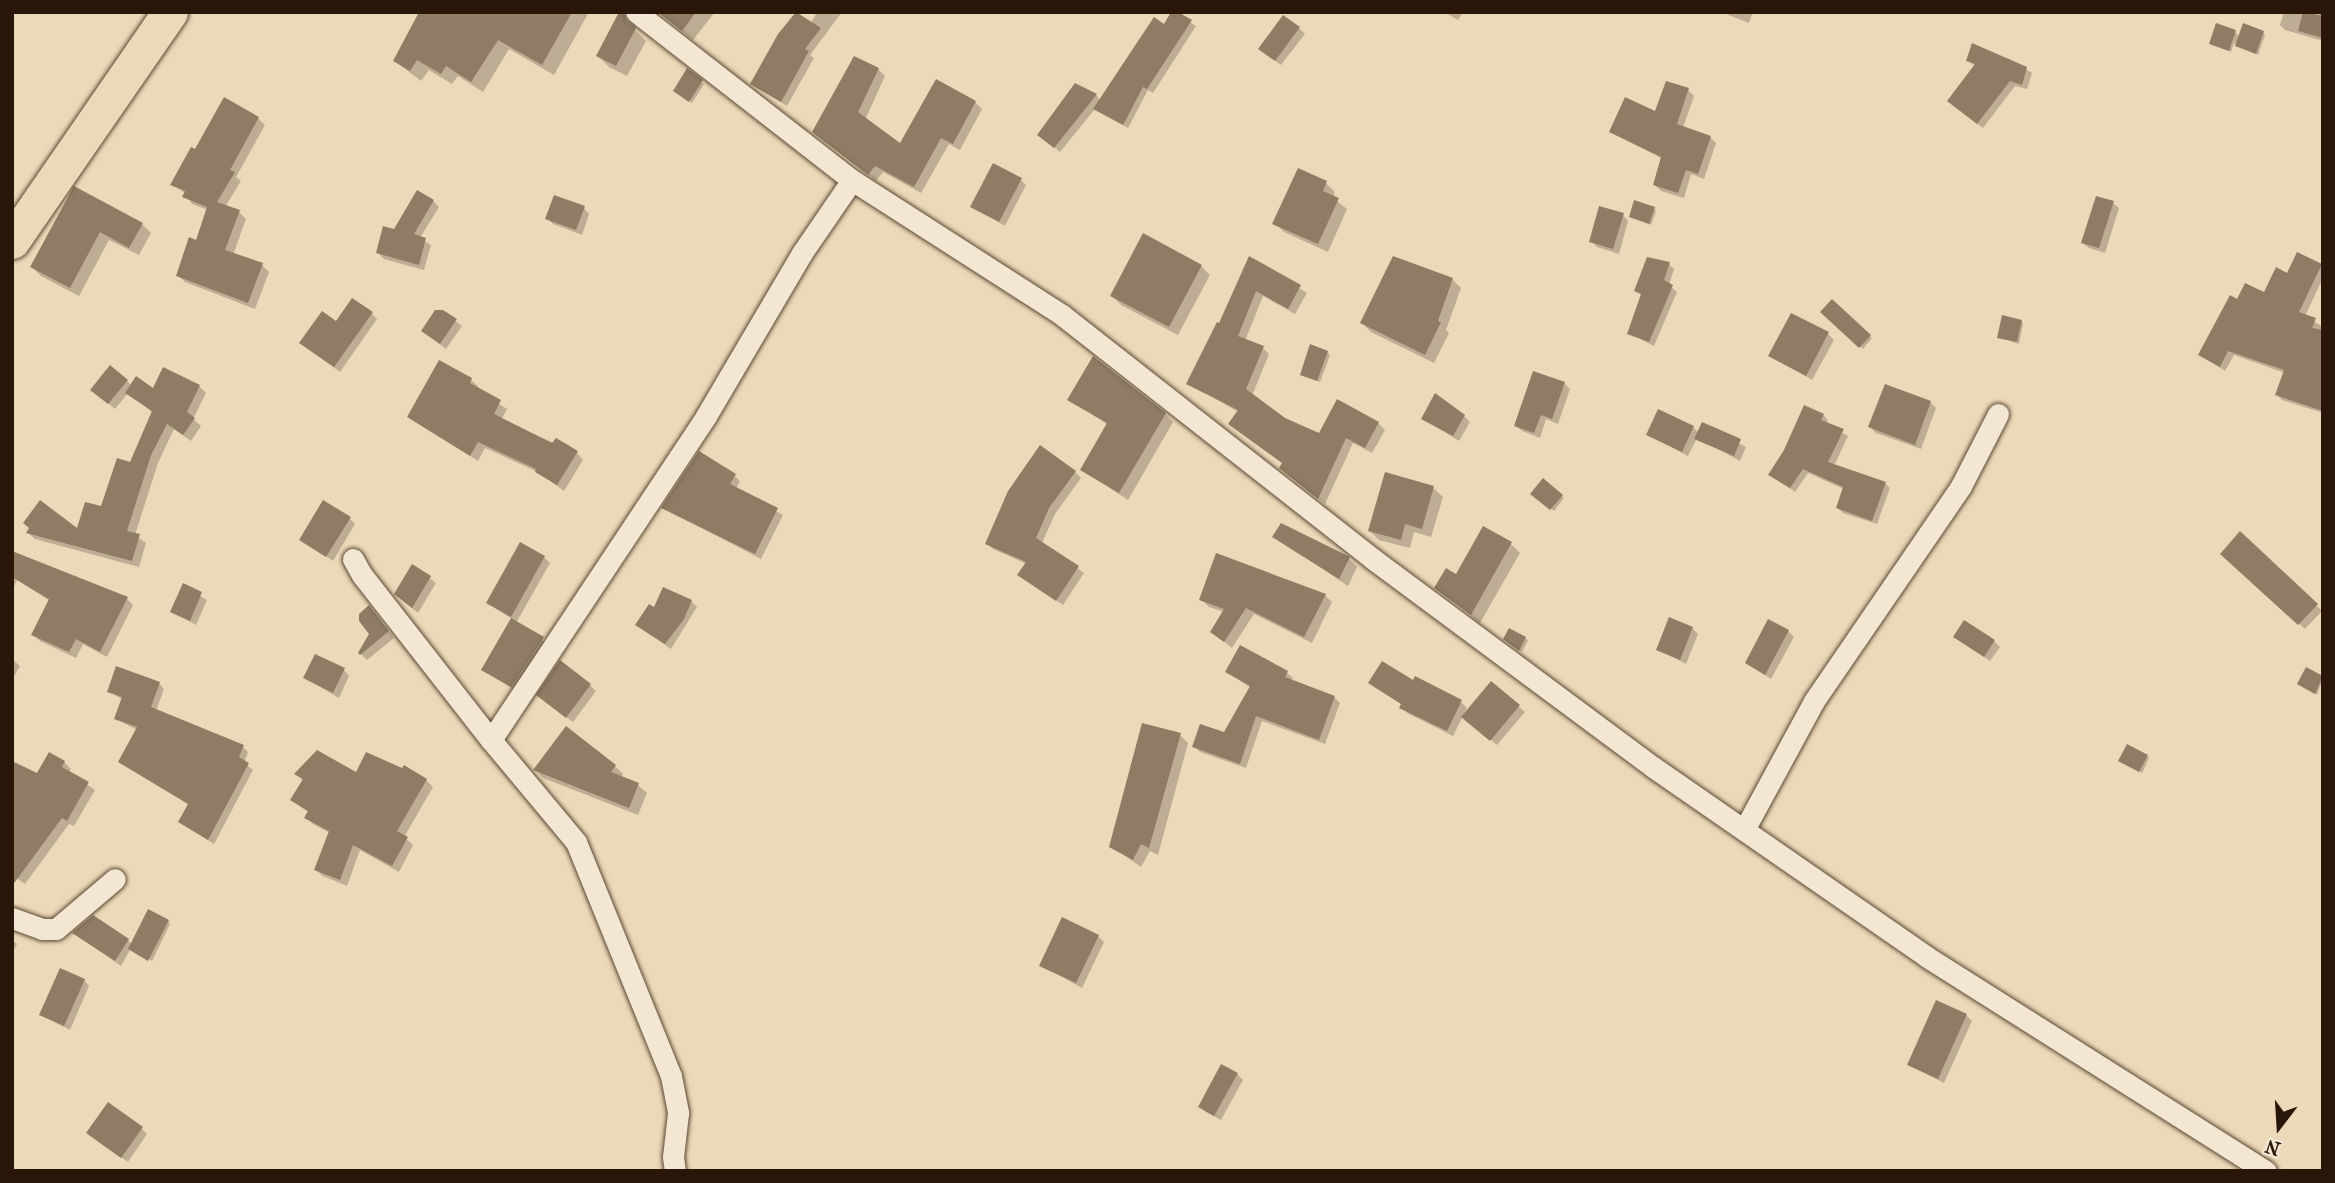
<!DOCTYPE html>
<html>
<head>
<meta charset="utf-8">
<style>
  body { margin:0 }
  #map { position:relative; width:2335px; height:1183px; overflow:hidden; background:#edd9b9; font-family:"IM FELL French Canon",serif }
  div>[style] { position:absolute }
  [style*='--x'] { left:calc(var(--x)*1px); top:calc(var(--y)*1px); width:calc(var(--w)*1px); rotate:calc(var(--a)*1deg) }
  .shadow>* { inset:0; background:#0003 }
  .building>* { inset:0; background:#8e7c64 }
  .roads { filter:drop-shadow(0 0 2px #594834) drop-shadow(0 0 2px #594834) }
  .minor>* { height:21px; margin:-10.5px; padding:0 10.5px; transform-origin:10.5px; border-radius:10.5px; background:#f3e6d2 }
  .trunk>* { height:35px; margin:-17.5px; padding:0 17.5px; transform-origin:17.5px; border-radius:17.5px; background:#edd9b9 }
  span { translate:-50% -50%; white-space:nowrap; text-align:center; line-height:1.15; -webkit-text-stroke:5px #f3e6d2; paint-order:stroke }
  .frame { position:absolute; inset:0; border:14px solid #281708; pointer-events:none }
  .north { position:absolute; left:2244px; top:1092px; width:70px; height:70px; -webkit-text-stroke:5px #f3e6d2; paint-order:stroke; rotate:197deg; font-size:19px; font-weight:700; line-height:28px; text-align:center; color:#281708 }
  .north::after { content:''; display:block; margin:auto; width:24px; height:32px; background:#281708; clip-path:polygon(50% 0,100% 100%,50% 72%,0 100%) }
</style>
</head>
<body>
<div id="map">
  <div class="shadow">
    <i style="clip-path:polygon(465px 12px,589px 12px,554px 75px,509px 49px,483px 92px,458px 76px,452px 84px,429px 70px,421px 81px,395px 61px)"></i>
    <i style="clip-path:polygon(621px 12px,640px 12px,634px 29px,646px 41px,627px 76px,609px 67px,598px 56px)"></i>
    <i style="clip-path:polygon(657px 12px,715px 12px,693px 40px)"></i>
    <i style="clip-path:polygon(817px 12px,842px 12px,810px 55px,814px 58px,787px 106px,752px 84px,779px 35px,797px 13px,811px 23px)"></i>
    <i style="clip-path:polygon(1174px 12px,1196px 26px,1153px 93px,1148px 90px,1128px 128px,1095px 109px,1060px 152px,1045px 140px,1096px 95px,1101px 101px)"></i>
    <i style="clip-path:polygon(1444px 12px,1463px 12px,1458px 20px)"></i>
    <i style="clip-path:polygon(1721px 12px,1753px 12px,1749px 23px)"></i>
    <i style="clip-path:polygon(2284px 12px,2323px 12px,2323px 41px,2285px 30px,2280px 25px)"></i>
    <i style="clip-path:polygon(1299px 28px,1305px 34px,1281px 65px,1266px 54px)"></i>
    <i style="clip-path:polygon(2235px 32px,2240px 37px,2263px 32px,2265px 35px,2258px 55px,2234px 43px,2231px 52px,2211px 43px)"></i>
    <i style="clip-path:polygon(1973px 46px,2009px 59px,2032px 73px,2027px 89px,2015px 86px,1983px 128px,1954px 106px,1975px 66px,1968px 60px)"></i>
    <i style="clip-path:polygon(878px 69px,885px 76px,865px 120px,901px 146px,975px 102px,982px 109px,960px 150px,949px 144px,921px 193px,883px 172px,876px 181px,814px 132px)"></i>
    <i style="clip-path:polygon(701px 82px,704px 84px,692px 103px,677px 93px)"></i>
    <i style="clip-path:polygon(1688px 90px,1694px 96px,1683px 128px,1710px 137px,1716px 143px,1704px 179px,1691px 174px,1684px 198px,1661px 191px,1655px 185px,1663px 159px,1611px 132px,1656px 114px)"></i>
    <i style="clip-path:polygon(258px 118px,265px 125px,236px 177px,241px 181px,225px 207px,239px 212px,246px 219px,233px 255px,262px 265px,269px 272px,255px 309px,185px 282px,178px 275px,197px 242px,208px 210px,192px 204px,186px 194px,172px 184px,196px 152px)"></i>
    <i style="clip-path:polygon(1020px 179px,1026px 185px,1005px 226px,973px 206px)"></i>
    <i style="clip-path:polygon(1326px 183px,1335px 192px,1333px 198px,1347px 209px,1328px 252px,1284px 232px,1275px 223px)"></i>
    <i style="clip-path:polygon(75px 189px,142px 224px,151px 233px,139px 255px,109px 240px,79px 296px,41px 276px,32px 267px)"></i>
    <i style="clip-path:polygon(433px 201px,439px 207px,420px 238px,431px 245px,424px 270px,384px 259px,378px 253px,394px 231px)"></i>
    <i style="clip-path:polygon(2113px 203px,2119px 208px,2105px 253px,2089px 248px,2083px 243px)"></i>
    <i style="clip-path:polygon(584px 208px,589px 214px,582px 235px,553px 224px,547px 218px)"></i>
    <i style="clip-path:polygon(1654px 208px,1656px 211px,1651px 225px,1631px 216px)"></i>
    <i style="clip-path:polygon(1623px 215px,1628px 221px,1619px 254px,1597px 247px,1591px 241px)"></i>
    <i style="clip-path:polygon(1250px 259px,1307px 293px,1295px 314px,1263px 296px,1245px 341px,1263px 348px,1269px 354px,1252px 396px,1284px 419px,1319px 436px,1378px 423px,1385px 430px,1372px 453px,1353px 443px,1325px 504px,1288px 475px,1283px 464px,1238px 412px,1189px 383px,1220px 325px)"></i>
    <i style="clip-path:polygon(1669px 264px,1674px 269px,1669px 285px,1677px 292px,1654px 346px,1629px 333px,1642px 296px,1636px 290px)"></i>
    <i style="clip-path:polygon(2321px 265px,2323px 278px,2305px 316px,2323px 327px,2323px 413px,2282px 400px,2277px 395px,2285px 373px,2234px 355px,2225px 371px,2200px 355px,2238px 302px,2265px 294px,2287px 275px)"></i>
    <i style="clip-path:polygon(1201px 266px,1210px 275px,1178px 335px,1121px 305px,1112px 296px)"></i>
    <i style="clip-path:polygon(1452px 279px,1461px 288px,1446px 330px,1449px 333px,1434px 363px,1371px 332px,1362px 323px)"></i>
    <i style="clip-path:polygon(1832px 302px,1872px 338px,1863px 349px,1822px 312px)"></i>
    <i style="clip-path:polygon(442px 311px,462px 326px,446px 349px,423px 331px)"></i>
    <i style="clip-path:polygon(371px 313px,377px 319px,340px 372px,307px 348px,336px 323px)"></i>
    <i style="clip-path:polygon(2021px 321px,2023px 324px,2019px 344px,1999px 337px)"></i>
    <i style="clip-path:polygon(1828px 334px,1834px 340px,1812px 380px,1770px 355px)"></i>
    <i style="clip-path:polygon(1327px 352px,1330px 355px,1320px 382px,1302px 374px)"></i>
    <i style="clip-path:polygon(471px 380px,478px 386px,477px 389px,507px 409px,501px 420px,577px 453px,583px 460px,564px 491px,538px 472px,485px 448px,478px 461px,409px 416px)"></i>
    <i style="clip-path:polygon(127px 381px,132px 386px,154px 390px,199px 386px,206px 393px,193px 419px,201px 426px,191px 441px,174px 429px,158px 463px,135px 535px,146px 543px,139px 567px,35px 539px,28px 533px,78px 531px,103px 508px,131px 464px,153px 413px,128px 393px,115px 409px,98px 395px)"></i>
    <i style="clip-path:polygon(1564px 383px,1570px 389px,1558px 424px,1546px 419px,1540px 438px,1522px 431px,1516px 426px)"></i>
    <i style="clip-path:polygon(1069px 399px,1165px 414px,1173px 422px,1128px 500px,1082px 470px,1108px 425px)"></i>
    <i style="clip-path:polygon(1930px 402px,1936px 408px,1921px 449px,1876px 433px,1870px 427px)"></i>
    <i style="clip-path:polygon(1823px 415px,1828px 420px,1826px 424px,1848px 436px,1834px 466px,1885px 483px,1890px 488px,1877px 524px,1843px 513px,1838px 508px,1844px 489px,1808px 473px,1795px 492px,1771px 475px)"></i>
    <i style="clip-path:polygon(1464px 416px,1470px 422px,1459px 441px,1423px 419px)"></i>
    <i style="clip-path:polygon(1703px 424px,1746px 447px,1740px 461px,1697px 438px,1688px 456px,1648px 435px,1693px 427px,1699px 433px)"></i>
    <i style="clip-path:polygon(1075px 472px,1081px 478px,1055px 514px,1042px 543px,1084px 573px,1063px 605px,1019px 575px,1027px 564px,993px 549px,987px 543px)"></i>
    <i style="clip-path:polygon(735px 476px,740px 481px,736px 489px,783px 515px,761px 559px,663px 508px)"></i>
    <i style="clip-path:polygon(1543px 480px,1564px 498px,1554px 511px,1532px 494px)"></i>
    <i style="clip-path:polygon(1433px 488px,1443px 497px,1431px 537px,1414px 532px,1410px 548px,1379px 540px,1370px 531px)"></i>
    <i style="clip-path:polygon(349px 518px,355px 524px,333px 561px,301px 540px)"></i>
    <i style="clip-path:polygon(2241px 534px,2322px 611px,2305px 629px,2228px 559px)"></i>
    <i style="clip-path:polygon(1275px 537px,1349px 559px,1357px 567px,1348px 586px)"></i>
    <i style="clip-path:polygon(1511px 544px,1520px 553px,1480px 623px,1437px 588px)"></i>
    <i style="clip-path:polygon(544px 557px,550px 563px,516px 623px,552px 647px,520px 694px,483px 669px,512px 619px,488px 603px)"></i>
    <i style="clip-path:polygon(12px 559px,127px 599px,133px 605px,107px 657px,83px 644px,76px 658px,40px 641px,33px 634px,50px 601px,17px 580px,12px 591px)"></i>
    <i style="clip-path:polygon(413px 566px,436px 583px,418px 613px,402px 600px)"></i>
    <i style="clip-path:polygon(184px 586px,207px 600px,196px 625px,172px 612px)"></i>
    <i style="clip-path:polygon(1325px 595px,1332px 602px,1312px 643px,1254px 614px,1232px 648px,1212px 632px,1224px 612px,1209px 607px,1201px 599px)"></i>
    <i style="clip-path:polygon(691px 601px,697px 607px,671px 649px,643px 630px,655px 610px)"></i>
    <i style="clip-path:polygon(375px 613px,394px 638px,367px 660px,360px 653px,371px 634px)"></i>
    <i style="clip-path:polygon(1692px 628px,1698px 634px,1686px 664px,1658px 649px)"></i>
    <i style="clip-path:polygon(1788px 631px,1794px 637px,1771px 679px,1747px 663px)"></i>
    <i style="clip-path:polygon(1955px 636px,1994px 641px,2000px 647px,1990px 661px)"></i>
    <i style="clip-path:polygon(1525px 638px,1528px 640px,1522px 652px,1508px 641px)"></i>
    <i style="clip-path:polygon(12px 659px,20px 666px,12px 680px)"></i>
    <i style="clip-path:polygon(2307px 669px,2323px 678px,2317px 695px,2301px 686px)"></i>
    <i style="clip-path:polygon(344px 670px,349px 676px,339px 698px,305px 678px)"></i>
    <i style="clip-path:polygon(1227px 672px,1287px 673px,1293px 678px,1291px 682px,1334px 697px,1340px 703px,1325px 744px,1262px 721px,1246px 768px,1200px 752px,1194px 746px,1224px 735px,1251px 688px)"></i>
    <i style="clip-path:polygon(1416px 679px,1461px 702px,1467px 708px,1463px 715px,1492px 684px,1525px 712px,1497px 745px,1463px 716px,1453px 736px,1407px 713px,1403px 705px,1370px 683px,1414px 683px)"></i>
    <i style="clip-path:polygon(159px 683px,164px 689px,156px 711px,243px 747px,248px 752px,244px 763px,253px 770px,214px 844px,180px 822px,190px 805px,120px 761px,137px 730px,116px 719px,123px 700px,109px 691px)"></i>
    <i style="clip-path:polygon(590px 685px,596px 691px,573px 722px,544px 701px)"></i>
    <i style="clip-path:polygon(1180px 735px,1188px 743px,1158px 855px,1150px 851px,1141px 867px,1111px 846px)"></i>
    <i style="clip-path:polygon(2147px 756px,2149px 758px,2142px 773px,2120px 761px)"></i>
    <i style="clip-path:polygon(64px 762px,71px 769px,69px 772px,95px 790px,74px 826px,69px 824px,25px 884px,12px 875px,38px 775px)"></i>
    <i style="clip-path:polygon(615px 766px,623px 774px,621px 778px,638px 785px,647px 793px,638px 815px,543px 778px,535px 769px)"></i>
    <i style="clip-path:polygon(297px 774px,426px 780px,433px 787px,404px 837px,413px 845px,399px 872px,360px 850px,347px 886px,323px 876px,316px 870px,330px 833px,313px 824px,306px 817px,309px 813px,292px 800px,303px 781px)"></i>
    <i style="clip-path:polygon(168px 921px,170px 924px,152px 961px,131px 948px,121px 966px,74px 933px,128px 940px,132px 944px)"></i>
    <i style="clip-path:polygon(1098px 936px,1104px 942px,1082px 988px,1041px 965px)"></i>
    <i style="clip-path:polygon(12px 940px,17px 944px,12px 954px)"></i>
    <i style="clip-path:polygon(84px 980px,89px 986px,70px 1030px,41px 1015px)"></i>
    <i style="clip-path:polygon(1966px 1015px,1972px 1021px,1944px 1083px,1909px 1065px)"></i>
    <i style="clip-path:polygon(1237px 1074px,1243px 1080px,1221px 1120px,1206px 1112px,1200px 1106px)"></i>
    <i style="clip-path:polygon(142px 1129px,147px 1134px,128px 1162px,94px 1138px)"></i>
  </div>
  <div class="building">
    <i style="clip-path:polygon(419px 12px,572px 12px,542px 65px,498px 40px,471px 82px,446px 66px,441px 74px,417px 60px,410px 71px,393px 61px)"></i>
    <i style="clip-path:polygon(619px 12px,623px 12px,627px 22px,636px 28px,616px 66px,596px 56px)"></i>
    <i style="clip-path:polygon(658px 12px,696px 12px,682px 31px)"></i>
    <i style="clip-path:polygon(796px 12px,821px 28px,805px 49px,809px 51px,781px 102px,750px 84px,778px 34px)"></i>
    <i style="clip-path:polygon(1171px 12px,1178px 12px,1192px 20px,1147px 89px,1143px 87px,1123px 125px,1093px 109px,1154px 17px,1164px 24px)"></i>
    <i style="clip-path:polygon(2303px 12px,2323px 16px,2323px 38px,2298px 31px)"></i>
    <i style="clip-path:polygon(1283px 15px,1300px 27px,1275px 61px,1258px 49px)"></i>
    <i style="clip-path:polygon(2216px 23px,2236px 30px,2229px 51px,2209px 44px)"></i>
    <i style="clip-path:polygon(2243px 23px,2264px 31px,2256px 54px,2235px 46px)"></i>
    <i style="clip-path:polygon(1972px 43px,2027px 67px,2022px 85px,2010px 81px,1977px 124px,1947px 101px,1975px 64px,1966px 61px)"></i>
    <i style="clip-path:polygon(854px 56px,879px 68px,858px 112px,900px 143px,936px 79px,976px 101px,953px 144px,941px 138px,914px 187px,875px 166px,868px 175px,812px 132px)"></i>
    <i style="clip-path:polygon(687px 68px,703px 80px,689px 102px,673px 91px)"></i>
    <i style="clip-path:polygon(1666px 81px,1689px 88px,1677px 124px,1711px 136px,1698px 174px,1686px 170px,1678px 193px,1653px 185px,1661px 157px,1609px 132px,1625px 97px,1655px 111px)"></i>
    <i style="clip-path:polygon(1075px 83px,1097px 94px,1054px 148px,1037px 135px)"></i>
    <i style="clip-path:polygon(224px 97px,259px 117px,230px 170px,235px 172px,217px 202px,240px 210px,225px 250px,263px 263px,248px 303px,176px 276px,189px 237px,196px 240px,207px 207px,182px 197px,185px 191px,170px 185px,191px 147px,195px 149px)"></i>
    <i style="clip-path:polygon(993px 163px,1022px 178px,999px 222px,970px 207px)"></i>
    <i style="clip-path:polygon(1298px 168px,1327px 181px,1323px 191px,1339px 198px,1318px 244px,1272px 224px)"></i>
    <i style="clip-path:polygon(74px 186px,143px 223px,129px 248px,100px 232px,70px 288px,30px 267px)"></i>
    <i style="clip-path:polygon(417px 190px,434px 200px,414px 234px,426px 238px,419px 265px,376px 253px,383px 226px,394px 229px)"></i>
    <i style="clip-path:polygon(554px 195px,585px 206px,576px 230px,545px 219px)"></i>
    <i style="clip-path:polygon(2096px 196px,2114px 201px,2099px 248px,2081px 243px)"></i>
    <i style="clip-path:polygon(1634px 200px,1655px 207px,1649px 224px,1629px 217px)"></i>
    <i style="clip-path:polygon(1599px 206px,1624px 213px,1613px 249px,1589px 242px)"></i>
    <i style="clip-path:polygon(1143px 233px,1202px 265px,1169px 327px,1110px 296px)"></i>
    <i style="clip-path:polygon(2297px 252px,2322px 264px,2299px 312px,2316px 318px,2312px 328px,2323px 330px,2323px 411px,2275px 395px,2284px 370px,2228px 351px,2220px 367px,2198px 355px,2230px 295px,2237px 299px,2245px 283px,2264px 292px,2276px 267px,2287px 273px)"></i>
    <i style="clip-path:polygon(1249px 256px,1301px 285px,1288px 309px,1256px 291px,1238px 336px,1264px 346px,1246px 389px,1285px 418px,1319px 433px,1337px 399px,1379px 422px,1365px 448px,1346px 438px,1318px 499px,1279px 468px,1282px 463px,1228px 424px,1238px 410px,1186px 384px,1217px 322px,1219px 323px)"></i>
    <i style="clip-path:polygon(1393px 256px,1453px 278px,1438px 321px,1441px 322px,1425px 355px,1360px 323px)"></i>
    <i style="clip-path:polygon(1647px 257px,1670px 262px,1664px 280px,1673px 285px,1649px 342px,1627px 334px,1641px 294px,1634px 291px)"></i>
    <i style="clip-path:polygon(352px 298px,373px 312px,334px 367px,299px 343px,322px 311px,336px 321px)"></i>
    <i style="clip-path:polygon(1832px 299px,1871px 335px,1859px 348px,1820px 312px)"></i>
    <i style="clip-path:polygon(435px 310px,443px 310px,457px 319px,440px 344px,421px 331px)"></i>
    <i style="clip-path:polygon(1791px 313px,1829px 332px,1806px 376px,1768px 356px)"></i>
    <i style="clip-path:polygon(2002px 315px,2022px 320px,2017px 342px,1997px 338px)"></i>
    <i style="clip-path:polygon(1310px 344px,1328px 351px,1317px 381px,1300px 375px)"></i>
    <i style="clip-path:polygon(1093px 356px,1166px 413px,1119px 493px,1080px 470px,1107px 423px,1067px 400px)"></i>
    <i style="clip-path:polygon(439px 360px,472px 378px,470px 383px,501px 400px,494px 414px,552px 443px,556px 438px,578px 451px,557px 485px,535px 472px,536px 469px,478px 442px,470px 456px,407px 417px)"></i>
    <i style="clip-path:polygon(110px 365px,128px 380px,108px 404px,90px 390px)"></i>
    <i style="clip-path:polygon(163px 367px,200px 385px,187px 412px,195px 418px,183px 435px,167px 424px,151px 455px,127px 531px,140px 534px,132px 561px,26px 533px,29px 528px,23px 523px,40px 500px,77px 528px,85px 502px,101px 506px,117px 458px,130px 462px,152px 411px,125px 393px,136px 376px,153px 388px)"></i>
    <i style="clip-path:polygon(1533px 371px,1565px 382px,1552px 419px,1541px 415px,1534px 433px,1514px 426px)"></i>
    <i style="clip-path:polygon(1885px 384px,1931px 401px,1915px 445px,1868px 427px)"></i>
    <i style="clip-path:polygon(1435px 393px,1465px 415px,1453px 436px,1421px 419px)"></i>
    <i style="clip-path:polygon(1804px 405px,1824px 414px,1821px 420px,1844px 429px,1828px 462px,1886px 482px,1872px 521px,1836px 508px,1843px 487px,1803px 469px,1790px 488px,1768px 475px,1784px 450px)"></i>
    <i style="clip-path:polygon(1658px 409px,1694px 426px,1682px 452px,1646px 435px)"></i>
    <i style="clip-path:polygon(1702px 422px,1741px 439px,1734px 456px,1694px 439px)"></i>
    <i style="clip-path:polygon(1040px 445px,1076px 471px,1049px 508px,1036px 538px,1079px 566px,1056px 601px,1017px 575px,1026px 562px,985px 544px,1008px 491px)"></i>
    <i style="clip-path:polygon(699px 451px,736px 474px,730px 484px,778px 508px,755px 554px,661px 508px)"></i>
    <i style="clip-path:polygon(1385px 472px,1434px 486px,1422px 529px,1405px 524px,1401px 540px,1368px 531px)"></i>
    <i style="clip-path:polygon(1543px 478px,1563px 495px,1550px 510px,1530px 494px)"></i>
    <i style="clip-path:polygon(323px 500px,351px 517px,326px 557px,299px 540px)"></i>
    <i style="clip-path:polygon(1281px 523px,1350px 557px,1339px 579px,1272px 537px)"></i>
    <i style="clip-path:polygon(1483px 526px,1512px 542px,1471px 615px,1434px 588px,1446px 568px,1456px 574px)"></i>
    <i style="clip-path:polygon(2240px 531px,2318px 604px,2298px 625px,2220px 554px)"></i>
    <i style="clip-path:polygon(520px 542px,545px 556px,511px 617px,486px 603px)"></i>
    <i style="clip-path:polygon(12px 551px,128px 597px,100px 652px,76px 639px,69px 652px,31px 635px,49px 599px,12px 577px)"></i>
    <i style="clip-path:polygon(1216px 553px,1326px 594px,1304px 637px,1246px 608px,1224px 642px,1210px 632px,1224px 609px,1199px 600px)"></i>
    <i style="clip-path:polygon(412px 564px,431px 576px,412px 608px,394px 594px)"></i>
    <i style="clip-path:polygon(183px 583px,202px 592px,190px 621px,170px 612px)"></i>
    <i style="clip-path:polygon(663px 587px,692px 600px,684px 619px,665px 644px,635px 625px,649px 604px,654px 607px)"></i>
    <i style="clip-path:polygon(369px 605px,389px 631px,360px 655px,358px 653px,369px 634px,359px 621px,359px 614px)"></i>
    <i style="clip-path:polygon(1669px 617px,1693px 627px,1680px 660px,1656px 650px)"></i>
    <i style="clip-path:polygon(511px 618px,544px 637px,511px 687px,481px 670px)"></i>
    <i style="clip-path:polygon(1768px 619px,1789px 630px,1765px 675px,1745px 663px)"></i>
    <i style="clip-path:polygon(1964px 620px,1995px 640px,1984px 657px,1953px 637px)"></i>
    <i style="clip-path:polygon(1509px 628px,1526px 637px,1519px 651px,1503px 639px)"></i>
    <i style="clip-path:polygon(1240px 645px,1288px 671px,1285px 677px,1335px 696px,1319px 740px,1256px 716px,1240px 764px,1192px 747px,1200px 724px,1224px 732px,1250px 686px,1225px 672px)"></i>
    <i style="clip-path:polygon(315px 654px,345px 668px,333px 693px,303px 678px)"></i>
    <i style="clip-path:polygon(560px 660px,591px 684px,566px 718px,536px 695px)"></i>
    <i style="clip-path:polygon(1382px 661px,1413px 680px,1415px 676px,1462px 700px,1447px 731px,1399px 708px,1401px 704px,1368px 683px)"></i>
    <i style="clip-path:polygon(116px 666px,160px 682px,151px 707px,244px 745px,239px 757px,249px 763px,208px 840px,178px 822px,188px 804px,118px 762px,137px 727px,114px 719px,122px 697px,107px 692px)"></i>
    <i style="clip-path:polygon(2306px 667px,2323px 676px,2315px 694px,2297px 684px)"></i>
    <i style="clip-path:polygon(1491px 681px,1520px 705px,1490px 741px,1461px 717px)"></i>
    <i style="clip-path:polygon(1142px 723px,1181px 733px,1149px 848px,1141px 844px,1133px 860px,1109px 847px)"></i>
    <i style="clip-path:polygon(566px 726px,616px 765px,611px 772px,639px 783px,629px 808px,533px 770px)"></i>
    <i style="clip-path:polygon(2127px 744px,2148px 755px,2139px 772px,2118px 761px)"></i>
    <i style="clip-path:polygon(317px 750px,356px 772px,366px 752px,402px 768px,404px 765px,427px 779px,397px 831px,408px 837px,392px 866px,353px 845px,340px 880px,314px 870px,329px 831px,304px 818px,308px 811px,290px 800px,303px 779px,294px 774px)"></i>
    <i style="clip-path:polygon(49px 752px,65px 761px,62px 767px,89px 782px,67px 821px,62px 818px,12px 886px,12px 761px,37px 773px)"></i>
    <i style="clip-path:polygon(148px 909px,169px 920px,148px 961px,128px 949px)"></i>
    <i style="clip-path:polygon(93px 915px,129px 939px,115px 961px,72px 933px)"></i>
    <i style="clip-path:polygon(1062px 917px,1099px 935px,1076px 983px,1039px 966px)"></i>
    <i style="clip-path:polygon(60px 968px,85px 979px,64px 1026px,39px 1015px)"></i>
    <i style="clip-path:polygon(1936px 1000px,1967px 1014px,1938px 1079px,1907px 1065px)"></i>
    <i style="clip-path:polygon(1221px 1064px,1238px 1073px,1214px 1116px,1198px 1107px)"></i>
    <i style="clip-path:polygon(108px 1102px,143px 1127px,121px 1158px,86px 1133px)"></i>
  </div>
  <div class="roads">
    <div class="minor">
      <i style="--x:636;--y:12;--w:274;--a:37.9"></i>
      <i style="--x:852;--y:180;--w:250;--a:32.7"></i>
      <i style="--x:1062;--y:315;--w:395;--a:38.1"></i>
      <i style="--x:1373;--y:559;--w:349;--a:36.6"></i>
      <i style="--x:1653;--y:767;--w:333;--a:34.7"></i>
      <i style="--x:1927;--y:957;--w:401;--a:32.3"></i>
      <i style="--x:353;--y:559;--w:18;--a:61"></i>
      <i style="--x:362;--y:575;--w:209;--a:52"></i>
      <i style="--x:491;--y:740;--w:133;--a:50.2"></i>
      <i style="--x:576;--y:842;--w:253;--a:67.9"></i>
      <i style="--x:671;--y:1076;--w:38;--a:79"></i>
      <i style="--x:678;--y:1113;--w:44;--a:96.5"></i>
      <i style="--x:673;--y:1157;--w:14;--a:82"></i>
      <i style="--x:491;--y:740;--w:389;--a:-56.4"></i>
      <i style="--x:706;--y:416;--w:189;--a:-59.5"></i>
      <i style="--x:802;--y:253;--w:88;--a:-55.6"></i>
      <i style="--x:1744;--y:830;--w:147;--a:-61.5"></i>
      <i style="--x:1814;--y:701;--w:260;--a:-55.6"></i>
      <i style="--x:1961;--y:486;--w:81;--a:-62.8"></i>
      <i style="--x:12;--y:918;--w:32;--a:20"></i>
      <i style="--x:42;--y:929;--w:14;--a:0"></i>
      <i style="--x:56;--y:929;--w:77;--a:-40.3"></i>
    </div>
    <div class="trunk">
      <i style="--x:12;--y:241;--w:278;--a:-55.4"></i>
    </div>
  </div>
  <div class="frame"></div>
  <div class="north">N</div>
</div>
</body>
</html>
